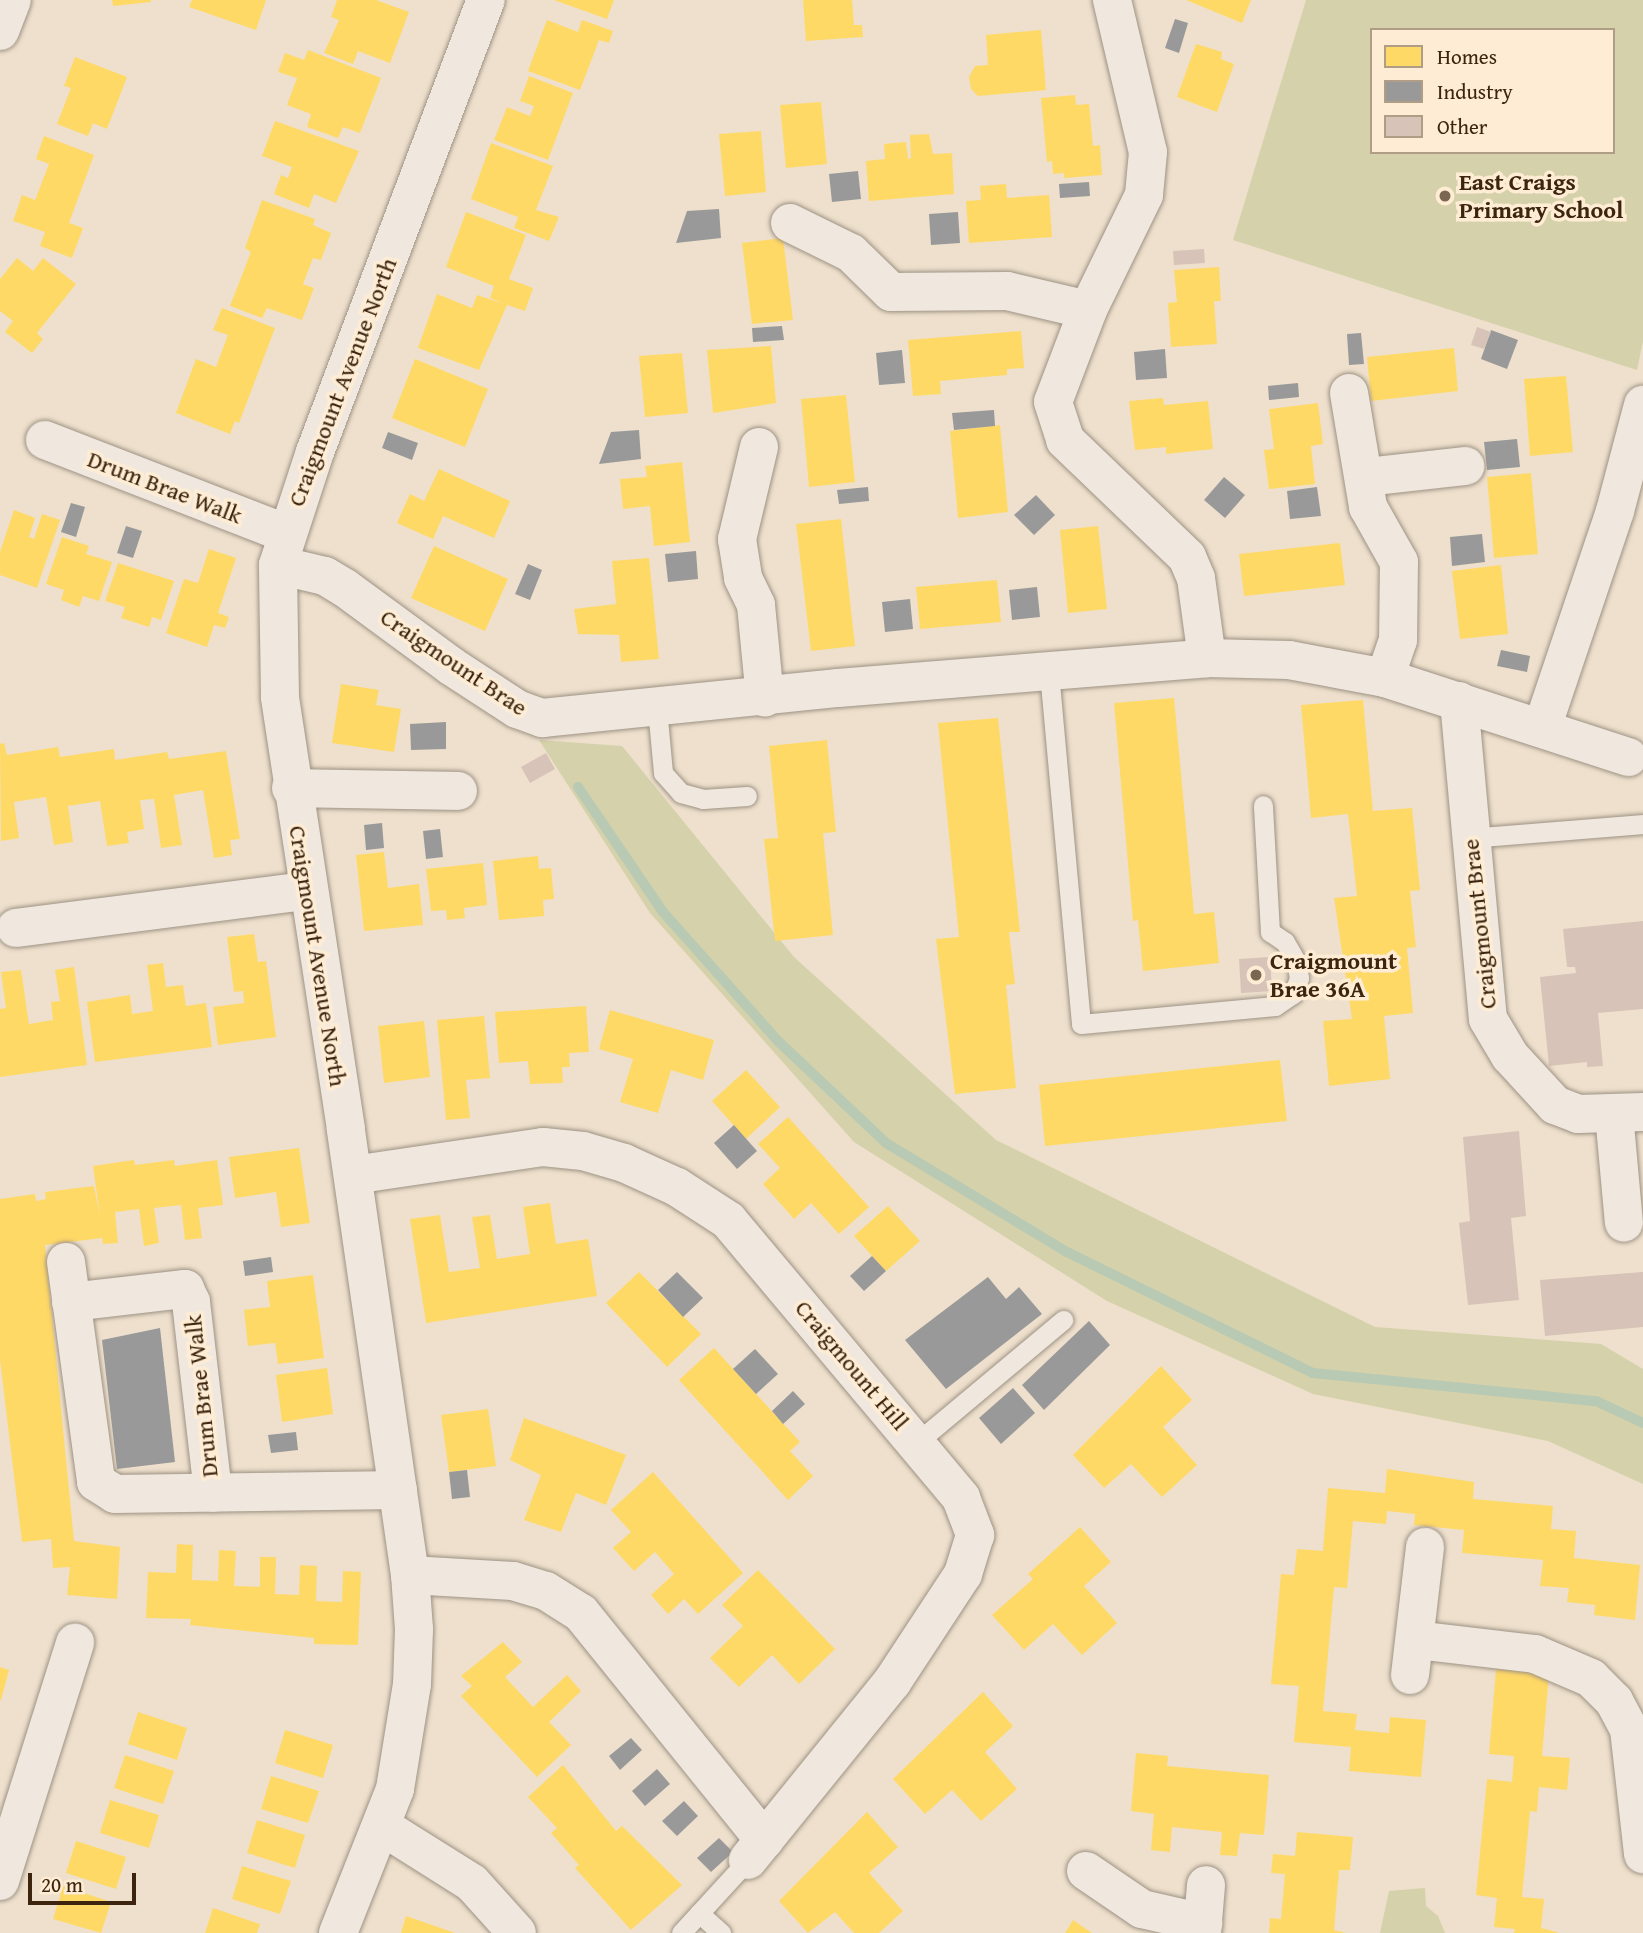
<!DOCTYPE html>
<html>
<head>
<meta charset="utf-8">
<style>
  body { margin:0 }
  #map { position:relative; width:1643px; height:1933px; overflow:hidden; background:#eee0cc; font-family:"Gentium Book Plus",serif }
  div>[style] { position:absolute }
  [style*='--x'] { left:calc(var(--x)*1px); top:calc(var(--y)*1px); width:calc(var(--w)*1px); rotate:calc(var(--a)*1deg) }
  .green>* { inset:0; background:#d5d1aa }
  .homes>* { inset:0; background:#ffd966 }
  .industry>* { inset:0; background:#999 }
  .stream>* { height:10px; margin:-5px; padding:0 5px; transform-origin:5px; border-radius:5px; background:#b8c9b4 }
  .building>* { inset:0; background:#d7c3b7 }
  .roads { filter:drop-shadow(0 0 2px #9e9284) drop-shadow(0 0 2px #9e9284) }
  .lane>* { height:19px; margin:-9.5px; padding:0 9.5px; transform-origin:9.5px; border-radius:9.5px; background:#f0e8df }
  .street>* { height:38px; margin:-19px; padding:0 19px; transform-origin:19px; border-radius:19px; background:#f0e8df }
  .secondary>* { height:38px; margin:-19px; padding:0 19px; transform-origin:19px; border-radius:19px; background:#f0e8df }
  .dots>* { width:19px; height:19px; translate:-50% -50%; box-sizing:border-box; border:4px solid #feedd4; border-radius:50% }
  span { translate:-50% -50%; white-space:nowrap; text-align:center; line-height:1.15; -webkit-text-stroke:7px #feedd4; paint-order:stroke }
  .poi-label { font-size:24px; color:#3c240f; font-weight:700 }
  .left { translate:0 -50%; text-align:left }
  .street-label { font-size:24px; color:#3c240f }
  .legend { position:absolute; left:1370px; top:28px; width:245px; height:126px; box-sizing:border-box; background:#feedd4; border:2px solid #b09d85; margin:0; padding:9px 12px; list-style:none; font-size:21px; color:#3c240f }
  .legend li { display:flex; align-items:center; gap:14px; height:35px }
  .legend b { width:35px; border:2px solid #b09d85 }
  .scale { position:absolute; left:28px; top:1873px; width:108px; height:32px; box-sizing:border-box; border:4px solid #3c240f; border-top:0; padding-left:9px; font-size:21px; line-height:24px; white-space:nowrap; color:#3c240f; -webkit-text-stroke:5px #feedd4; paint-order:stroke }
</style>
</head>
<body>
<div id="map">
  <div class="green">
    <i style="clip-path:polygon(evenodd,1306px 0,1643px 0,1643px 341px,1637px 370px,1233px 240px,1306px 0,1372px 30px,1613px 30px,1613px 152px,1372px 152px,1372px 30px)"></i>
    <i style="clip-path:polygon(539px 740px,622px 746px,794px 957px,996px 1140px,1375px 1327px,1601px 1344px,1643px 1369px,1643px 1484px,1548px 1441px,1313px 1394px,1107px 1301px,854px 1142px,650px 913px)"></i>
    <i style="clip-path:polygon(1425px 1888px,1426px 1906px,1438px 1916px,1445px 1933px,1380px 1933px,1389px 1891px)"></i>
  </div>
  <div class="homes">
    <i style="clip-path:polygon(112px 0,151px 0,151px 2px,113px 6px)"></i>
    <i style="clip-path:polygon(192px 0,266px 0,256px 30px,189px 7px)"></i>
    <i style="clip-path:polygon(337px 0,376px 0,409px 12px,390px 63px,358px 51px,353px 64px,324px 53px,339px 20px,331px 17px)"></i>
    <i style="clip-path:polygon(554px 0,614px 0,607px 19px)"></i>
    <i style="clip-path:polygon(803px 0,852px 0,854px 25px,862px 25px,863px 37px,806px 41px)"></i>
    <i style="clip-path:polygon(1186px 0,1251px 0,1242px 23px)"></i>
    <i style="clip-path:polygon(547px 20px,578px 32px,582px 20px,613px 31px,609px 43px,599px 40px,580px 90px,528px 71px)"></i>
    <i style="clip-path:polygon(1041px 30px,1046px 90px,978px 96px,971px 89px,969px 77px,975px 66px,988px 65px,986px 35px)"></i>
    <i style="clip-path:polygon(1196px 44px,1222px 52px,1221px 59px,1234px 64px,1217px 112px,1177px 97px)"></i>
    <i style="clip-path:polygon(308px 50px,381px 78px,360px 133px,343px 127px,338px 138px,307px 127px,311px 114px,287px 105px,297px 78px,278px 72px,285px 53px,304px 60px)"></i>
    <i style="clip-path:polygon(75px 57px,127px 77px,107px 129px,93px 123px,88px 136px,57px 124px,71px 88px,64px 86px)"></i>
    <i style="clip-path:polygon(529px 76px,573px 93px,548px 160px,494px 140px,507px 107px,530px 116px,534px 106px,520px 101px)"></i>
    <i style="clip-path:polygon(1075px 95px,1076px 105px,1089px 104px,1093px 146px,1100px 145px,1102px 175px,1064px 178px,1064px 173px,1053px 174px,1052px 161px,1047px 162px,1041px 98px)"></i>
    <i style="clip-path:polygon(821px 102px,827px 164px,786px 168px,780px 105px)"></i>
    <i style="clip-path:polygon(275px 121px,359px 151px,336px 203px,314px 194px,309px 208px,274px 194px,281px 175px,288px 178px,292px 167px,262px 156px)"></i>
    <i style="clip-path:polygon(761px 131px,766px 192px,725px 196px,719px 134px)"></i>
    <i style="clip-path:polygon(929px 134px,933px 154px,952px 153px,954px 194px,869px 201px,866px 161px,885px 159px,884px 144px,906px 142px,908px 159px,911px 158px,910px 135px)"></i>
    <i style="clip-path:polygon(44px 136px,94px 155px,69px 223px,83px 228px,72px 258px,40px 246px,45px 232px,13px 221px,22px 195px,35px 200px,49px 164px,36px 159px)"></i>
    <i style="clip-path:polygon(491px 143px,553px 166px,536px 210px,559px 217px,549px 241px,514px 228px,518px 217px,471px 199px)"></i>
    <i style="clip-path:polygon(1006px 184px,1007px 198px,1049px 195px,1052px 237px,969px 243px,966px 201px,981px 200px,980px 186px)"></i>
    <i style="clip-path:polygon(262px 200px,315px 219px,313px 225px,331px 233px,321px 260px,313px 258px,303px 284px,314px 288px,302px 320px,267px 308px,262px 318px,230px 306px,251px 252px,245px 248px)"></i>
    <i style="clip-path:polygon(466px 212px,526px 235px,509px 279px,533px 288px,525px 311px,507px 305px,479px 370px,418px 348px,437px 294px,472px 308px,477px 295px,504px 304px,490px 298px,494px 286px,446px 267px)"></i>
    <i style="clip-path:polygon(783px 238px,793px 320px,752px 324px,742px 243px)"></i>
    <i style="clip-path:polygon(17px 258px,33px 271px,43px 258px,76px 284px,37px 333px,43px 339px,32px 353px,5px 332px,13px 321px,0 311px,0 279px)"></i>
    <i style="clip-path:polygon(1219px 267px,1221px 301px,1214px 301px,1217px 344px,1171px 347px,1168px 303px,1177px 302px,1174px 270px)"></i>
    <i style="clip-path:polygon(222px 308px,275px 328px,239px 423px,235px 421px,230px 434px,176px 413px,196px 359px,216px 367px,228px 335px,213px 330px)"></i>
    <i style="clip-path:polygon(1021px 331px,1024px 368px,1007px 369px,1007px 375px,940px 381px,941px 394px,913px 396px,908px 340px)"></i>
    <i style="clip-path:polygon(771px 346px,776px 403px,713px 413px,707px 350px)"></i>
    <i style="clip-path:polygon(1454px 348px,1458px 391px,1371px 401px,1367px 357px)"></i>
    <i style="clip-path:polygon(682px 353px,688px 413px,645px 417px,639px 356px)"></i>
    <i style="clip-path:polygon(415px 359px,488px 389px,465px 447px,392px 418px)"></i>
    <i style="clip-path:polygon(1566px 376px,1573px 452px,1530px 456px,1524px 379px)"></i>
    <i style="clip-path:polygon(846px 395px,855px 482px,809px 487px,801px 399px)"></i>
    <i style="clip-path:polygon(1163px 398px,1164px 405px,1208px 401px,1213px 449px,1166px 454px,1166px 447px,1135px 450px,1129px 401px)"></i>
    <i style="clip-path:polygon(1318px 403px,1323px 444px,1311px 446px,1315px 484px,1269px 489px,1264px 450px,1274px 449px,1269px 409px)"></i>
    <i style="clip-path:polygon(1000px 425px,1008px 512px,958px 518px,950px 431px)"></i>
    <i style="clip-path:polygon(682px 462px,690px 542px,654px 546px,650px 506px,623px 509px,620px 479px,647px 477px,645px 466px)"></i>
    <i style="clip-path:polygon(439px 469px,510px 501px,494px 538px,443px 516px,433px 539px,397px 523px,410px 494px,424px 501px)"></i>
    <i style="clip-path:polygon(1531px 473px,1538px 554px,1494px 558px,1487px 477px)"></i>
    <i style="clip-path:polygon(14px 510px,35px 518px,29px 537px,34px 539px,42px 514px,60px 520px,37px 588px,0 575px,0 552px)"></i>
    <i style="clip-path:polygon(841px 519px,855px 646px,811px 651px,796px 524px)"></i>
    <i style="clip-path:polygon(1098px 526px,1107px 609px,1068px 613px,1060px 530px)"></i>
    <i style="clip-path:polygon(62px 537px,89px 546px,86px 554px,112px 562px,99px 601px,83px 596px,79px 607px,61px 600px,64px 590px,46px 584px)"></i>
    <i style="clip-path:polygon(1340px 543px,1345px 585px,1244px 596px,1239px 554px)"></i>
    <i style="clip-path:polygon(434px 546px,508px 579px,485px 631px,411px 598px)"></i>
    <i style="clip-path:polygon(209px 549px,236px 558px,218px 613px,229px 617px,225px 628px,214px 625px,207px 647px,166px 633px,184px 579px,198px 583px)"></i>
    <i style="clip-path:polygon(649px 558px,659px 659px,621px 662px,619px 635px,578px 634px,574px 609px,616px 604px,612px 561px)"></i>
    <i style="clip-path:polygon(118px 563px,174px 581px,161px 620px,152px 617px,149px 627px,121px 618px,125px 607px,105px 601px)"></i>
    <i style="clip-path:polygon(1501px 565px,1508px 634px,1460px 639px,1452px 571px)"></i>
    <i style="clip-path:polygon(997px 580px,1001px 622px,920px 629px,916px 587px)"></i>
    <i style="clip-path:polygon(341px 684px,379px 690px,376px 705px,401px 709px,394px 752px,332px 743px)"></i>
    <i style="clip-path:polygon(1174px 698px,1194px 914px,1214px 912px,1219px 963px,1143px 971px,1138px 920px,1133px 921px,1114px 703px)"></i>
    <i style="clip-path:polygon(1363px 700px,1373px 811px,1412px 808px,1420px 890px,1410px 891px,1416px 947px,1407px 948px,1413px 1013px,1384px 1016px,1390px 1079px,1329px 1086px,1323px 1021px,1352px 1019px,1334px 898px,1357px 896px,1348px 814px,1311px 818px,1301px 705px)"></i>
    <i style="clip-path:polygon(998px 718px,1020px 932px,1009px 932px,1015px 984px,1006px 985px,1016px 1088px,955px 1094px,936px 939px,959px 937px,938px 723px)"></i>
    <i style="clip-path:polygon(827px 740px,836px 832px,823px 833px,833px 935px,775px 941px,764px 839px,778px 838px,769px 746px)"></i>
    <i style="clip-path:polygon(4px 743px,7px 755px,58px 747px,60px 757px,114px 749px,115px 760px,167px 752px,169px 759px,226px 751px,240px 839px,230px 840px,232px 855px,214px 858px,203px 790px,174px 795px,182px 845px,161px 848px,154px 799px,140px 800px,144px 829px,127px 832px,129px 843px,107px 846px,100px 801px,68px 806px,73px 842px,54px 845px,46px 797px,14px 802px,19px 838px,1px 841px,0 744px)"></i>
    <i style="clip-path:polygon(384px 852px,388px 888px,419px 884px,423px 925px,364px 931px,356px 855px)"></i>
    <i style="clip-path:polygon(538px 856px,539px 869px,551px 868px,554px 899px,543px 900px,544px 916px,499px 920px,493px 861px)"></i>
    <i style="clip-path:polygon(483px 863px,487px 905px,464px 908px,465px 918px,447px 920px,446px 910px,431px 911px,426px 869px)"></i>
    <i style="clip-path:polygon(254px 934px,258px 962px,266px 961px,276px 1037px,218px 1045px,213px 1007px,244px 1003px,243px 991px,234px 992px,227px 937px)"></i>
    <i style="clip-path:polygon(163px 963px,166px 987px,183px 985px,186px 1006px,206px 1003px,212px 1047px,95px 1062px,87px 1002px,130px 995px,132px 1014px,153px 1011px,147px 965px)"></i>
    <i style="clip-path:polygon(74px 967px,87px 1065px,0 1077px,0 1009px,6px 1008px,1px 972px,21px 970px,29px 1024px,53px 1020px,51px 1002px,60px 1001px,55px 970px)"></i>
    <i style="clip-path:polygon(586px 1006px,589px 1052px,569px 1053px,570px 1067px,562px 1067px,563px 1083px,530px 1084px,528px 1061px,499px 1063px,495px 1012px)"></i>
    <i style="clip-path:polygon(610px 1010px,714px 1040px,703px 1080px,671px 1070px,658px 1113px,620px 1102px,633px 1059px,599px 1049px)"></i>
    <i style="clip-path:polygon(484px 1016px,490px 1078px,466px 1080px,470px 1118px,446px 1120px,437px 1020px)"></i>
    <i style="clip-path:polygon(424px 1021px,430px 1077px,384px 1083px,378px 1026px)"></i>
    <i style="clip-path:polygon(1280px 1060px,1287px 1121px,1045px 1146px,1039px 1085px)"></i>
    <i style="clip-path:polygon(746px 1070px,780px 1107px,746px 1139px,712px 1101px)"></i>
    <i style="clip-path:polygon(788px 1117px,869px 1207px,839px 1234px,811px 1203px,794px 1219px,763px 1184px,780px 1168px,758px 1144px)"></i>
    <i style="clip-path:polygon(299px 1148px,310px 1223px,281px 1227px,276px 1192px,235px 1198px,229px 1157px)"></i>
    <i style="clip-path:polygon(134px 1160px,135px 1165px,174px 1160px,175px 1166px,217px 1160px,223px 1205px,198px 1208px,202px 1238px,185px 1240px,181px 1205px,154px 1208px,159px 1243px,144px 1246px,139px 1209px,115px 1212px,118px 1243px,103px 1244px,102px 1238px,45px 1245px,74px 1541px,120px 1547px,117px 1599px,67px 1595px,70px 1567px,53px 1568px,51px 1539px,22px 1542px,0 1360px,0 1199px,35px 1194px,36px 1201px,46px 1199px,45px 1192px,94px 1186px,100px 1216px,93px 1166px)"></i>
    <i style="clip-path:polygon(550px 1203px,556px 1244px,588px 1239px,597px 1296px,426px 1323px,410px 1219px,440px 1215px,449px 1272px,480px 1268px,472px 1217px,490px 1215px,497px 1259px,530px 1254px,523px 1207px)"></i>
    <i style="clip-path:polygon(888px 1206px,920px 1241px,886px 1271px,854px 1236px)"></i>
    <i style="clip-path:polygon(639px 1272px,701px 1334px,667px 1367px,606px 1303px)"></i>
    <i style="clip-path:polygon(313px 1275px,324px 1358px,278px 1364px,275px 1343px,248px 1346px,244px 1310px,270px 1307px,267px 1281px)"></i>
    <i style="clip-path:polygon(714px 1348px,800px 1442px,790px 1451px,813px 1476px,788px 1500px,679px 1380px)"></i>
    <i style="clip-path:polygon(1161px 1366px,1192px 1400px,1163px 1427px,1197px 1465px,1162px 1497px,1131px 1464px,1104px 1488px,1073px 1455px)"></i>
    <i style="clip-path:polygon(327px 1368px,333px 1414px,282px 1422px,276px 1375px)"></i>
    <i style="clip-path:polygon(488px 1409px,496px 1466px,449px 1472px,441px 1415px)"></i>
    <i style="clip-path:polygon(524px 1418px,626px 1455px,606px 1505px,576px 1493px,561px 1532px,524px 1520px,541px 1475px,510px 1460px)"></i>
    <i style="clip-path:polygon(1387px 1469px,1474px 1482px,1473px 1499px,1553px 1506px,1551px 1529px,1576px 1531px,1574px 1558px,1640px 1565px,1635px 1620px,1594px 1615px,1595px 1605px,1567px 1602px,1569px 1588px,1540px 1586px,1543px 1560px,1462px 1553px,1464px 1530px,1414px 1525px,1415px 1514px,1387px 1511px,1386px 1524px,1353px 1521px,1347px 1588px,1334px 1587px,1323px 1711px,1357px 1714px,1355px 1730px,1389px 1733px,1390px 1717px,1426px 1720px,1421px 1777px,1349px 1771px,1351px 1747px,1294px 1742px,1299px 1686px,1271px 1684px,1281px 1574px,1294px 1575px,1297px 1549px,1323px 1551px,1328px 1488px,1385px 1493px)"></i>
    <i style="clip-path:polygon(653px 1472px,743px 1573px,698px 1614px,684px 1599px,668px 1614px,651px 1595px,674px 1574px,655px 1552px,634px 1571px,613px 1548px,631px 1532px,611px 1510px)"></i>
    <i style="clip-path:polygon(1080px 1527px,1111px 1562px,1084px 1586px,1117px 1623px,1082px 1655px,1053px 1624px,1024px 1650px,992px 1615px,1033px 1579px,1028px 1574px)"></i>
    <i style="clip-path:polygon(177px 1544px,193px 1545px,192px 1580px,218px 1581px,219px 1550px,236px 1551px,234px 1586px,260px 1587px,260px 1557px,276px 1557px,275px 1594px,299px 1595px,300px 1565px,317px 1566px,316px 1601px,342px 1602px,343px 1571px,361px 1572px,358px 1645px,314px 1644px,314px 1638px,190px 1625px,191px 1619px,146px 1618px,148px 1572px,176px 1573px)"></i>
    <i style="clip-path:polygon(758px 1570px,835px 1649px,799px 1684px,772px 1655px,739px 1687px,710px 1658px,743px 1626px,722px 1605px)"></i>
    <i style="clip-path:polygon(503px 1642px,522px 1662px,505px 1677px,533px 1707px,567px 1675px,581px 1691px,549px 1722px,571px 1745px,537px 1777px,461px 1696px,472px 1686px,461px 1676px)"></i>
    <i style="clip-path:polygon(0 1667px,9px 1670px,1px 1700px,0 1700px)"></i>
    <i style="clip-path:polygon(1496px 1669px,1549px 1674px,1542px 1756px,1570px 1758px,1567px 1790px,1539px 1787px,1537px 1812px,1530px 1811px,1522px 1897px,1544px 1899px,1541px 1928px,1560px 1933px,1514px 1933px,1515px 1929px,1494px 1927px,1497px 1898px,1476px 1895px,1487px 1779px,1512px 1782px,1514px 1756px,1489px 1754px)"></i>
    <i style="clip-path:polygon(983px 1692px,1013px 1726px,985px 1752px,1017px 1789px,981px 1821px,952px 1790px,925px 1814px,893px 1779px)"></i>
    <i style="clip-path:polygon(138px 1712px,187px 1728px,177px 1760px,128px 1744px)"></i>
    <i style="clip-path:polygon(285px 1730px,333px 1745px,323px 1778px,275px 1763px)"></i>
    <i style="clip-path:polygon(1136px 1753px,1168px 1756px,1167px 1766px,1269px 1775px,1264px 1835px,1240px 1833px,1237px 1856px,1220px 1855px,1222px 1832px,1172px 1827px,1170px 1852px,1151px 1850px,1154px 1814px,1131px 1811px)"></i>
    <i style="clip-path:polygon(125px 1755px,174px 1771px,163px 1804px,114px 1788px)"></i>
    <i style="clip-path:polygon(563px 1765px,616px 1831px,622px 1826px,682px 1885px,631px 1930px,575px 1868px,579px 1865px,551px 1833px,557px 1828px,528px 1797px)"></i>
    <i style="clip-path:polygon(271px 1776px,319px 1791px,308px 1823px,261px 1809px)"></i>
    <i style="clip-path:polygon(110px 1800px,159px 1815px,149px 1848px,100px 1833px)"></i>
    <i style="clip-path:polygon(867px 1812px,898px 1847px,869px 1873px,903px 1911px,879px 1933px,854px 1933px,835px 1912px,808px 1933px,779px 1901px)"></i>
    <i style="clip-path:polygon(257px 1820px,305px 1835px,295px 1868px,247px 1853px)"></i>
    <i style="clip-path:polygon(1297px 1832px,1353px 1837px,1350px 1870px,1339px 1870px,1334px 1930px,1346px 1933px,1269px 1933px,1270px 1918px,1281px 1919px,1285px 1874px,1271px 1873px,1273px 1854px,1295px 1856px)"></i>
    <i style="clip-path:polygon(76px 1841px,126px 1857px,116px 1889px,66px 1873px)"></i>
    <i style="clip-path:polygon(242px 1866px,291px 1881px,280px 1914px,232px 1899px)"></i>
    <i style="clip-path:polygon(63px 1886px,111px 1902px,101px 1933px,53px 1919px)"></i>
    <i style="clip-path:polygon(213px 1908px,260px 1924px,257px 1933px,205px 1933px)"></i>
    <i style="clip-path:polygon(406px 1916px,455px 1933px,401px 1933px)"></i>
    <i style="clip-path:polygon(1073px 1920px,1092px 1933px,1065px 1933px)"></i>
  </div>
  <div class="industry">
    <i style="clip-path:polygon(1175px 19px,1188px 23px,1179px 53px,1165px 48px)"></i>
    <i style="clip-path:polygon(858px 171px,861px 199px,832px 202px,829px 174px)"></i>
    <i style="clip-path:polygon(1089px 182px,1090px 196px,1060px 198px,1059px 184px)"></i>
    <i style="clip-path:polygon(719px 209px,721px 238px,676px 243px,687px 211px)"></i>
    <i style="clip-path:polygon(958px 212px,960px 243px,931px 245px,929px 214px)"></i>
    <i style="clip-path:polygon(782px 326px,784px 340px,753px 342px,752px 328px)"></i>
    <i style="clip-path:polygon(1491px 330px,1518px 340px,1507px 369px,1481px 359px)"></i>
    <i style="clip-path:polygon(1361px 333px,1364px 364px,1349px 365px,1347px 334px)"></i>
    <i style="clip-path:polygon(1165px 349px,1167px 378px,1136px 380px,1134px 352px)"></i>
    <i style="clip-path:polygon(902px 350px,905px 383px,879px 385px,876px 353px)"></i>
    <i style="clip-path:polygon(1298px 383px,1299px 397px,1269px 400px,1268px 386px)"></i>
    <i style="clip-path:polygon(994px 410px,995px 426px,954px 430px,952px 413px)"></i>
    <i style="clip-path:polygon(639px 430px,641px 459px,599px 464px,611px 432px)"></i>
    <i style="clip-path:polygon(388px 432px,418px 443px,412px 460px,382px 448px)"></i>
    <i style="clip-path:polygon(1517px 439px,1520px 467px,1487px 470px,1484px 442px)"></i>
    <i style="clip-path:polygon(1224px 477px,1245px 495px,1225px 518px,1204px 500px)"></i>
    <i style="clip-path:polygon(868px 487px,869px 501px,839px 504px,837px 490px)"></i>
    <i style="clip-path:polygon(1317px 487px,1321px 516px,1290px 519px,1287px 491px)"></i>
    <i style="clip-path:polygon(1036px 495px,1055px 515px,1034px 535px,1014px 515px)"></i>
    <i style="clip-path:polygon(71px 503px,85px 507px,76px 537px,61px 532px)"></i>
    <i style="clip-path:polygon(126px 526px,142px 531px,133px 558px,117px 553px)"></i>
    <i style="clip-path:polygon(1482px 534px,1485px 562px,1452px 566px,1450px 537px)"></i>
    <i style="clip-path:polygon(696px 551px,698px 579px,668px 582px,665px 554px)"></i>
    <i style="clip-path:polygon(528px 564px,542px 570px,530px 600px,515px 594px)"></i>
    <i style="clip-path:polygon(1037px 587px,1040px 617px,1012px 620px,1009px 590px)"></i>
    <i style="clip-path:polygon(910px 599px,913px 629px,885px 632px,882px 602px)"></i>
    <i style="clip-path:polygon(1501px 650px,1530px 656px,1527px 672px,1497px 666px)"></i>
    <i style="clip-path:polygon(446px 722px,446px 749px,411px 750px,410px 724px)"></i>
    <i style="clip-path:polygon(382px 823px,384px 848px,366px 850px,364px 825px)"></i>
    <i style="clip-path:polygon(440px 829px,443px 857px,426px 859px,423px 831px)"></i>
    <i style="clip-path:polygon(734px 1125px,757px 1151px,737px 1169px,714px 1143px)"></i>
    <i style="clip-path:polygon(872px 1256px,886px 1271px,864px 1291px,850px 1276px)"></i>
    <i style="clip-path:polygon(271px 1257px,273px 1272px,245px 1276px,243px 1261px)"></i>
    <i style="clip-path:polygon(677px 1272px,703px 1298px,683px 1317px,658px 1290px)"></i>
    <i style="clip-path:polygon(988px 1277px,1006px 1299px,1019px 1287px,1042px 1314px,946px 1389px,905px 1340px)"></i>
    <i style="clip-path:polygon(1089px 1321px,1110px 1345px,1044px 1410px,1022px 1385px)"></i>
    <i style="clip-path:polygon(160px 1328px,175px 1462px,117px 1469px,102px 1340px)"></i>
    <i style="clip-path:polygon(755px 1349px,778px 1374px,756px 1394px,733px 1369px)"></i>
    <i style="clip-path:polygon(1013px 1388px,1035px 1413px,1001px 1444px,979px 1418px)"></i>
    <i style="clip-path:polygon(793px 1391px,805px 1404px,783px 1424px,772px 1411px)"></i>
    <i style="clip-path:polygon(296px 1432px,298px 1450px,271px 1453px,268px 1435px)"></i>
    <i style="clip-path:polygon(467px 1470px,470px 1497px,452px 1499px,449px 1472px)"></i>
    <i style="clip-path:polygon(631px 1738px,642px 1750px,620px 1770px,609px 1756px)"></i>
    <i style="clip-path:polygon(657px 1769px,670px 1784px,645px 1806px,632px 1791px)"></i>
    <i style="clip-path:polygon(684px 1801px,698px 1816px,677px 1836px,662px 1821px)"></i>
    <i style="clip-path:polygon(719px 1838px,733px 1852px,711px 1872px,697px 1858px)"></i>
  </div>
  <div class="stream">
    <i style="--x:578;--y:787;--w:151;--a:55.8"></i>
    <i style="--x:663;--y:912;--w:174;--a:48.3"></i>
    <i style="--x:779;--y:1042;--w:147;--a:43.3"></i>
    <i style="--x:886;--y:1143;--w:211;--a:31.1"></i>
    <i style="--x:1067;--y:1252;--w:274;--a:26.2"></i>
    <i style="--x:1313;--y:1373;--w:284;--a:5.7"></i>
    <i style="--x:1596;--y:1401;--w:52;--a:25.1"></i>
  </div>
  <div class="building">
    <i style="clip-path:polygon(1204px 249px,1205px 263px,1174px 265px,1173px 251px)"></i>
    <i style="clip-path:polygon(1477px 327px,1491px 332px,1484px 349px,1471px 345px)"></i>
    <i style="clip-path:polygon(546px 753px,555px 769px,530px 783px,521px 767px)"></i>
    <i style="clip-path:polygon(1643px 921px,1643px 1009px,1598px 1013px,1603px 1066px,1587px 1067px,1587px 1062px,1549px 1066px,1540px 977px,1576px 973px,1575px 967px,1567px 967px,1563px 929px)"></i>
    <i style="clip-path:polygon(1270px 957px,1272px 991px,1241px 993px,1239px 959px)"></i>
    <i style="clip-path:polygon(1519px 1131px,1526px 1216px,1511px 1218px,1519px 1300px,1468px 1305px,1459px 1223px,1470px 1221px,1463px 1137px)"></i>
    <i style="clip-path:polygon(1643px 1272px,1643px 1327px,1545px 1336px,1540px 1280px)"></i>
  </div>
  <div class="roads">
    <div class="lane">
      <i style="--x:1049;--y:672;--w:353;--a:84.8"></i>
      <i style="--x:1081;--y:1024;--w:195;--a:-5.3"></i>
      <i style="--x:1275;--y:1006;--w:22;--a:-34"></i>
      <i style="--x:1293;--y:994;--w:17;--a:-69"></i>
      <i style="--x:1299;--y:978;--w:17;--a:-100"></i>
      <i style="--x:1296;--y:961;--w:22;--a:-120"></i>
      <i style="--x:1285;--y:942;--w:18;--a:-146"></i>
      <i style="--x:1270;--y:932;--w:127;--a:-93.2"></i>
      <i style="--x:657;--y:708;--w:65;--a:84.7"></i>
      <i style="--x:663;--y:773;--w:27;--a:48"></i>
      <i style="--x:681;--y:793;--w:23;--a:15"></i>
      <i style="--x:703;--y:799;--w:44;--a:-3.9"></i>
      <i style="--x:1469;--y:838;--w:175;--a:-4.6"></i>
      <i style="--x:916;--y:1443;--w:192;--a:-39.9"></i>
      <i style="--x:699;--y:1913;--w:30;--a:42"></i>
      <i style="--x:681;--y:1933;--w:99;--a:-47.5"></i>
    </div>
    <div class="street">
      <i style="--x:1112;--y:0;--w:156;--a:76.7"></i>
      <i style="--x:1148;--y:152;--w:43;--a:95.3"></i>
      <i style="--x:1144;--y:195;--w:128;--a:116"></i>
      <i style="--x:1088;--y:310;--w:98;--a:110.8"></i>
      <i style="--x:1053;--y:402;--w:40;--a:72"></i>
      <i style="--x:1065;--y:440;--w:169;--a:43.8"></i>
      <i style="--x:1187;--y:557;--w:23;--a:67"></i>
      <i style="--x:1196;--y:578;--w:81;--a:82.2"></i>
      <i style="--x:790;--y:223;--w:68;--a:26.2"></i>
      <i style="--x:851;--y:253;--w:56;--a:44.3"></i>
      <i style="--x:891;--y:292;--w:116;--a:-0.5"></i>
      <i style="--x:1007;--y:291;--w:83;--a:13.2"></i>
      <i style="--x:1349;--y:393;--w:116;--a:80.5"></i>
      <i style="--x:1368;--y:507;--w:63;--a:60.6"></i>
      <i style="--x:1399;--y:562;--w:78;--a:90.7"></i>
      <i style="--x:1398;--y:640;--w:40;--a:108.9"></i>
      <i style="--x:45;--y:440;--w:257;--a:21.2"></i>
      <i style="--x:759;--y:447;--w:95;--a:103.4"></i>
      <i style="--x:737;--y:539;--w:39;--a:81"></i>
      <i style="--x:743;--y:578;--w:30;--a:64"></i>
      <i style="--x:756;--y:605;--w:93;--a:84.5"></i>
      <i style="--x:1366;--y:477;--w:100;--a:-6.3"></i>
      <i style="--x:278;--y:565;--w:48;--a:13.2"></i>
      <i style="--x:325;--y:576;--w:23;--a:31"></i>
      <i style="--x:345;--y:588;--w:132;--a:36.3"></i>
      <i style="--x:451;--y:666;--w:79;--a:33.1"></i>
      <i style="--x:517;--y:709;--w:27;--a:20"></i>
      <i style="--x:542;--y:718;--w:298;--a:-5.8"></i>
      <i style="--x:838;--y:688;--w:370;--a:-4.6"></i>
      <i style="--x:1207;--y:658;--w:82;--a:1.4"></i>
      <i style="--x:1289;--y:660;--w:98;--a:10.6"></i>
      <i style="--x:1385;--y:678;--w:256;--a:18"></i>
      <i style="--x:1459;--y:701;--w:319;--a:84.8"></i>
      <i style="--x:1488;--y:1019;--w:43;--a:59.3"></i>
      <i style="--x:1510;--y:1056;--w:67;--a:47.4"></i>
      <i style="--x:1555;--y:1105;--w:25;--a:21"></i>
      <i style="--x:1578;--y:1114;--w:65;--a:-1.8"></i>
      <i style="--x:1542;--y:728;--w:229;--a:-71.4"></i>
      <i style="--x:1615;--y:511;--w:110;--a:-75.2"></i>
      <i style="--x:291;--y:788;--w:167;--a:1"></i>
      <i style="--x:16;--y:928;--w:292;--a:-7.3"></i>
      <i style="--x:1614;--y:1114;--w:109;--a:84.8"></i>
      <i style="--x:353;--y:1175;--w:192;--a:-8.4"></i>
      <i style="--x:543;--y:1147;--w:40;--a:5.7"></i>
      <i style="--x:583;--y:1151;--w:43;--a:16.3"></i>
      <i style="--x:624;--y:1163;--w:58;--a:24.4"></i>
      <i style="--x:677;--y:1187;--w:61;--a:32.9"></i>
      <i style="--x:728;--y:1220;--w:363;--a:50"></i>
      <i style="--x:961;--y:1498;--w:40;--a:69"></i>
      <i style="--x:975;--y:1535;--w:41;--a:107.1"></i>
      <i style="--x:963;--y:1574;--w:129;--a:123.3"></i>
      <i style="--x:892;--y:1682;--w:229;--a:129"></i>
      <i style="--x:66;--y:1262;--w:222;--a:82.2"></i>
      <i style="--x:96;--y:1482;--w:22;--a:32"></i>
      <i style="--x:115;--y:1494;--w:283;--a:-0.8"></i>
      <i style="--x:71;--y:1302;--w:115;--a:-6.5"></i>
      <i style="--x:185;--y:1289;--w:14;--a:65"></i>
      <i style="--x:191;--y:1302;--w:192;--a:83.4"></i>
      <i style="--x:410;--y:1575;--w:103;--a:3.3"></i>
      <i style="--x:513;--y:1581;--w:34;--a:17"></i>
      <i style="--x:546;--y:1591;--w:41;--a:32.2"></i>
      <i style="--x:581;--y:1613;--w:292;--a:51.1"></i>
      <i style="--x:1416;--y:1640;--w:120;--a:6.7"></i>
      <i style="--x:1535;--y:1654;--w:61;--a:23.2"></i>
      <i style="--x:1591;--y:1678;--w:33;--a:45"></i>
      <i style="--x:1614;--y:1701;--w:32;--a:62"></i>
      <i style="--x:1629;--y:1729;--w:126;--a:83.6"></i>
      <i style="--x:1410;--y:1675;--w:129;--a:-83.3"></i>
      <i style="--x:383;--y:1827;--w:105;--a:32.2"></i>
      <i style="--x:472;--y:1883;--w:67;--a:48"></i>
      <i style="--x:1086;--y:1871;--w:68;--a:34.2"></i>
      <i style="--x:1142;--y:1909;--w:63;--a:12.9"></i>
      <i style="--x:0;--y:1881;--w:250;--a:-72.5"></i>
      <i style="--x:338;--y:1933;--w:155;--a:-68.4"></i>
      <i style="--x:395;--y:1789;--w:106;--a:-80.8"></i>
      <i style="--x:412;--y:1684;--w:55;--a:-87.9"></i>
      <i style="--x:414;--y:1629;--w:54;--a:-94.2"></i>
      <i style="--x:410;--y:1575;--w:451;--a:-98.2"></i>
      <i style="--x:346;--y:1129;--w:437;--a:-98.7"></i>
      <i style="--x:280;--y:697;--w:132;--a:-90.9"></i>
      <i style="--x:278;--y:565;--w:119;--a:-71.9"></i>
      <i style="--x:315;--y:452;--w:483;--a:-69.3"></i>
      <i style="--x:1202;--y:1933;--w:48;--a:-85.2"></i>
    </div>
    <div class="secondary">
      <i style="--x:0;--y:31;--w:33;--a:-69"></i>
    </div>
  </div>
  <div class="dots">
    <i style="left:1445px;top:196px;background:#7a6651"></i>
    <i style="left:1256px;top:975px;background:#7a6651"></i>
  </div>
  <div class="poi-label">
    <span class="left" style="left:1459px;top:196px">East Craigs<br>Primary School</span>
    <span class="left" style="left:1270px;top:975px">Craigmount<br>Brae 36A</span>
  </div>
  <div class="street-label">
    <span style="left:342px;top:382px;rotate:-69deg">Craigmount Avenue North</span>
    <span style="left:165px;top:487px;rotate:21deg">Drum Brae Walk</span>
    <span style="left:454px;top:662px;rotate:34deg">Craigmount Brae</span>
    <span style="left:1479px;top:924px;rotate:-96deg">Craigmount Brae</span>
    <span style="left:318px;top:956px;rotate:81deg">Craigmount Avenue North</span>
    <span style="left:852px;top:1365px;rotate:50deg">Craigmount Hill</span>
    <span style="left:201px;top:1396px;rotate:-96deg">Drum Brae Walk</span>
  </div>
  <ul class="legend">
  <li><b style="height:19px;background:#ffd966"></b>Homes</li>
  <li><b style="height:19px;background:#999"></b>Industry</li>
  <li><b style="height:19px;background:#d7c3b7"></b>Other</li>
  </ul>
  <div class="scale">20 m</div>
</div>
</body>
</html>
